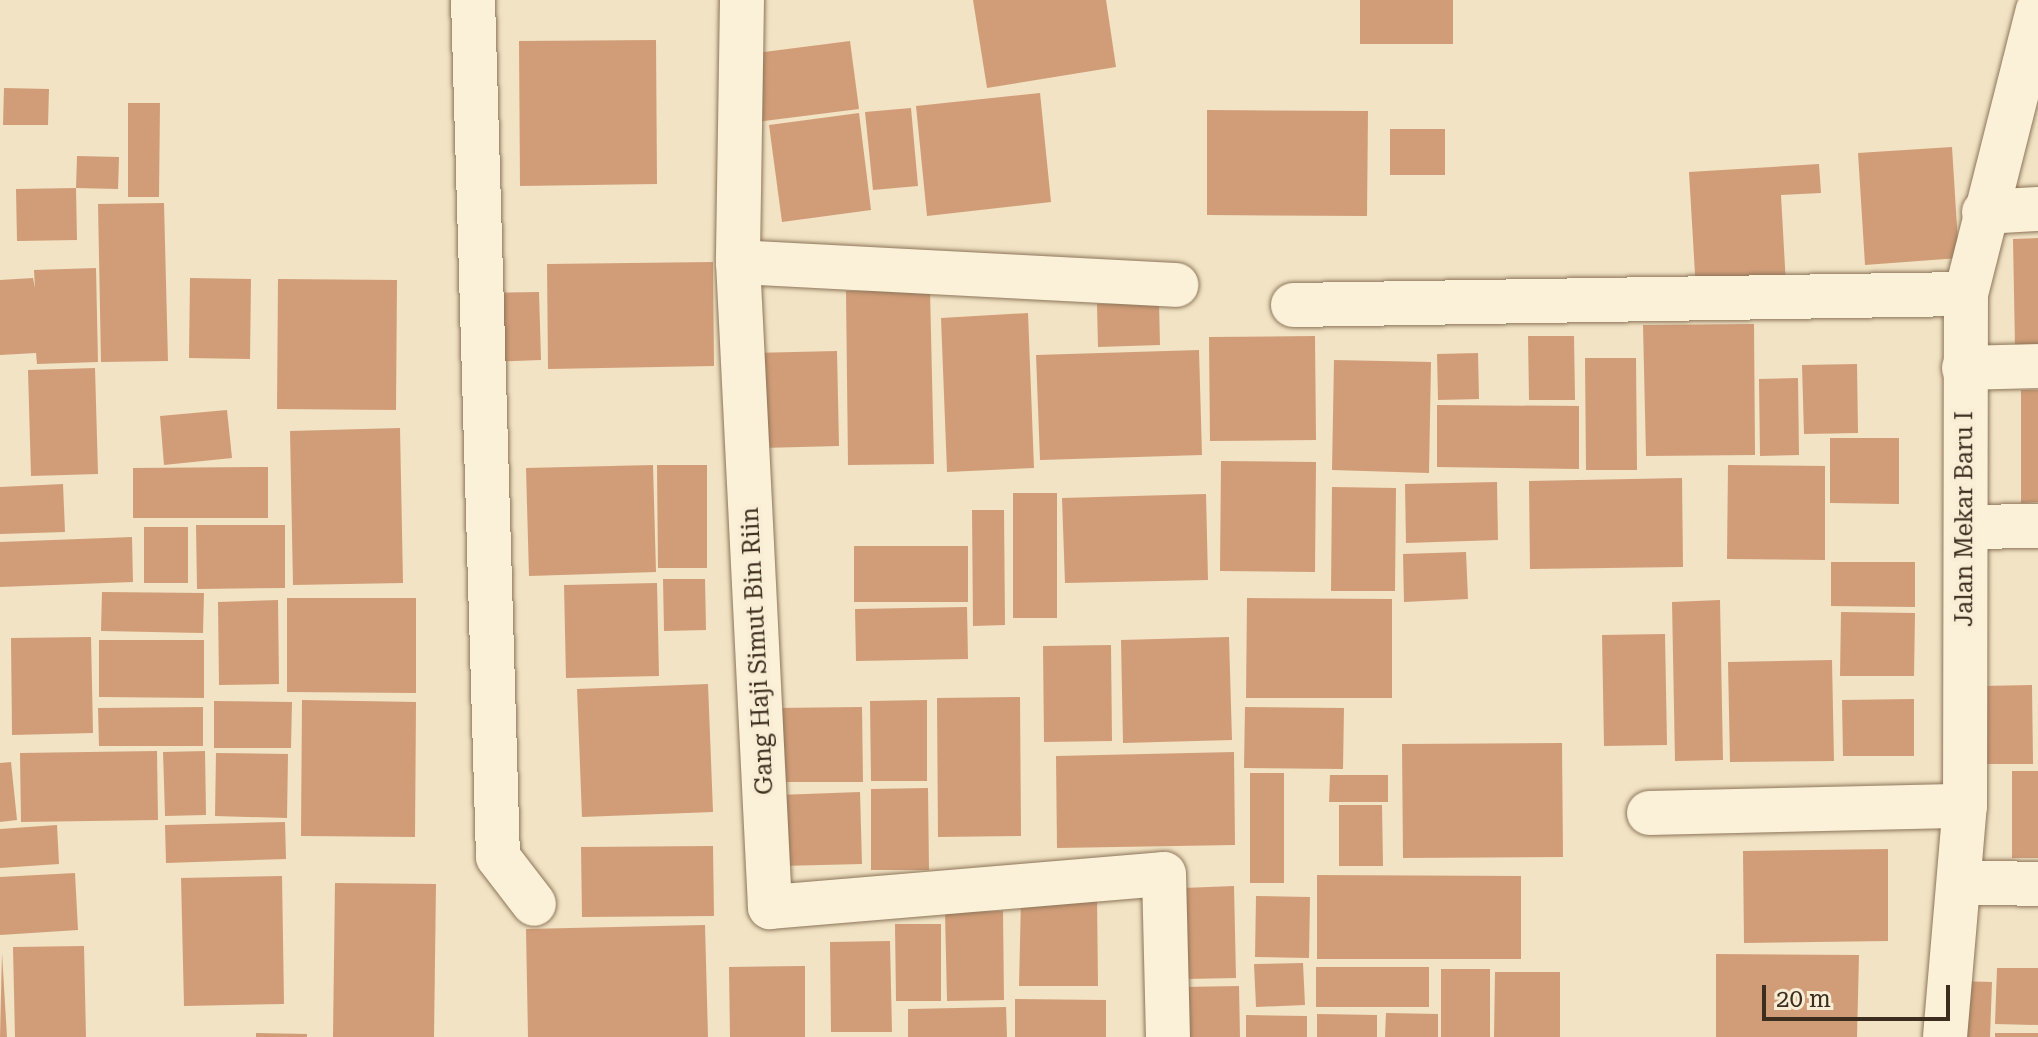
<!DOCTYPE html>
<html>
<head>
<meta charset="utf-8">
<style>
  body { margin:0 }
  #map { position:relative; width:2038px; height:1037px; overflow:hidden; background:#f1e3c4; font-family:"Roboto Serif",serif }
  div>[style] { position:absolute }
  [style*='--x'] { left:calc(var(--x)*1px); top:calc(var(--y)*1px); width:calc(var(--w)*1px); rotate:calc(var(--a)*1deg) }
  .building>* { inset:0; background:#d19d78 }
  .roads { filter:drop-shadow(0 0 2px #8d7559) drop-shadow(0 0 2px #8d7559) }
  .minor>* { height:44px; margin:-22px; padding:0 22px; transform-origin:22px; border-radius:22px; background:#fbf0d8 }
  span { translate:-50% -50%; white-space:nowrap; text-align:center; line-height:1.15; -webkit-text-stroke:7px #f8edd5; paint-order:stroke }
  .street-label { font-size:24px; color:#3c2d1e }
  .scale { position:absolute; left:1762px; top:985px; width:188px; height:36px; box-sizing:border-box; border:4px solid #3c2d1e; border-top:0; padding-left:10px; font-size:24px; line-height:28px; white-space:nowrap; color:#3c2d1e; -webkit-text-stroke:6px #f8edd5; paint-order:stroke }
</style>
</head>
<body>
<div id="map">
  <div class="building">
    <i style="clip-path:polygon(973px 0,1106px 0,1116px 67px,987px 88px)"></i>
    <i style="clip-path:polygon(1360px 0,1453px 0,1453px 44px,1360px 44px)"></i>
    <i style="clip-path:polygon(656px 40px,657px 184px,520px 186px,519px 41px)"></i>
    <i style="clip-path:polygon(850px 41px,859px 109px,757px 122px,749px 54px)"></i>
    <i style="clip-path:polygon(4px 88px,49px 89px,48px 125px,3px 125px)"></i>
    <i style="clip-path:polygon(1040px 93px,1051px 202px,927px 216px,916px 106px)"></i>
    <i style="clip-path:polygon(128px 103px,160px 103px,159px 197px,128px 197px)"></i>
    <i style="clip-path:polygon(911px 108px,918px 186px,873px 190px,865px 112px)"></i>
    <i style="clip-path:polygon(1207px 110px,1368px 111px,1367px 216px,1207px 215px)"></i>
    <i style="clip-path:polygon(859px 113px,871px 210px,782px 222px,769px 125px)"></i>
    <i style="clip-path:polygon(1390px 129px,1445px 129px,1445px 175px,1390px 175px)"></i>
    <i style="clip-path:polygon(1952px 147px,1959px 258px,1865px 265px,1858px 153px)"></i>
    <i style="clip-path:polygon(77px 156px,119px 157px,118px 189px,76px 188px)"></i>
    <i style="clip-path:polygon(1819px 164px,1821px 193px,1781px 195px,1786px 285px,1696px 291px,1689px 172px)"></i>
    <i style="clip-path:polygon(76px 188px,77px 240px,17px 241px,16px 189px)"></i>
    <i style="clip-path:polygon(164px 203px,168px 361px,101px 362px,98px 204px)"></i>
    <i style="clip-path:polygon(2038px 238px,2038px 345px,2015px 346px,2013px 239px)"></i>
    <i style="clip-path:polygon(713px 262px,714px 366px,548px 369px,547px 264px)"></i>
    <i style="clip-path:polygon(96px 268px,98px 362px,37px 364px,36px 353px,0 355px,0 280px,33px 278px,35px 288px,34px 270px)"></i>
    <i style="clip-path:polygon(190px 278px,251px 279px,250px 359px,189px 358px)"></i>
    <i style="clip-path:polygon(278px 279px,397px 280px,396px 410px,277px 409px)"></i>
    <i style="clip-path:polygon(930px 290px,934px 464px,848px 465px,846px 291px)"></i>
    <i style="clip-path:polygon(539px 292px,541px 360px,490px 362px,488px 293px)"></i>
    <i style="clip-path:polygon(1159px 302px,1160px 345px,1098px 347px,1097px 304px)"></i>
    <i style="clip-path:polygon(1028px 313px,1034px 468px,947px 472px,941px 318px)"></i>
    <i style="clip-path:polygon(1754px 324px,1755px 455px,1646px 456px,1643px 325px)"></i>
    <i style="clip-path:polygon(1315px 336px,1316px 440px,1210px 441px,1209px 337px)"></i>
    <i style="clip-path:polygon(1528px 336px,1574px 336px,1575px 400px,1529px 400px)"></i>
    <i style="clip-path:polygon(1199px 350px,1202px 455px,1040px 460px,1036px 355px)"></i>
    <i style="clip-path:polygon(837px 351px,839px 446px,758px 448px,756px 353px)"></i>
    <i style="clip-path:polygon(1478px 353px,1479px 399px,1438px 400px,1437px 354px)"></i>
    <i style="clip-path:polygon(1585px 358px,1636px 358px,1637px 470px,1586px 470px)"></i>
    <i style="clip-path:polygon(1334px 360px,1431px 362px,1429px 473px,1332px 470px)"></i>
    <i style="clip-path:polygon(1857px 364px,1858px 433px,1804px 434px,1802px 365px)"></i>
    <i style="clip-path:polygon(95px 368px,98px 474px,31px 476px,28px 370px)"></i>
    <i style="clip-path:polygon(1798px 378px,1799px 455px,1760px 456px,1759px 379px)"></i>
    <i style="clip-path:polygon(2021px 390px,2038px 390px,2038px 502px,2021px 503px)"></i>
    <i style="clip-path:polygon(1437px 405px,1579px 406px,1579px 469px,1437px 467px)"></i>
    <i style="clip-path:polygon(227px 410px,232px 458px,164px 465px,160px 416px)"></i>
    <i style="clip-path:polygon(400px 428px,403px 583px,293px 585px,290px 431px)"></i>
    <i style="clip-path:polygon(1830px 438px,1899px 438px,1899px 504px,1830px 503px)"></i>
    <i style="clip-path:polygon(1221px 461px,1316px 462px,1315px 572px,1220px 571px)"></i>
    <i style="clip-path:polygon(653px 465px,656px 572px,529px 576px,526px 468px)"></i>
    <i style="clip-path:polygon(657px 465px,707px 465px,707px 568px,658px 568px)"></i>
    <i style="clip-path:polygon(1728px 465px,1825px 466px,1825px 560px,1727px 559px)"></i>
    <i style="clip-path:polygon(268px 467px,268px 518px,133px 518px,133px 468px)"></i>
    <i style="clip-path:polygon(1682px 478px,1683px 567px,1530px 569px,1529px 481px)"></i>
    <i style="clip-path:polygon(1497px 482px,1498px 540px,1406px 543px,1405px 484px)"></i>
    <i style="clip-path:polygon(63px 484px,65px 532px,0 534px,0 487px)"></i>
    <i style="clip-path:polygon(1332px 487px,1396px 488px,1395px 591px,1331px 591px)"></i>
    <i style="clip-path:polygon(1013px 493px,1057px 493px,1057px 618px,1013px 618px)"></i>
    <i style="clip-path:polygon(1206px 494px,1208px 580px,1065px 583px,1062px 498px)"></i>
    <i style="clip-path:polygon(972px 510px,1004px 510px,1005px 625px,973px 626px)"></i>
    <i style="clip-path:polygon(196px 525px,285px 525px,285px 588px,197px 589px)"></i>
    <i style="clip-path:polygon(144px 527px,188px 527px,188px 583px,144px 583px)"></i>
    <i style="clip-path:polygon(132px 537px,133px 582px,0 587px,0 542px)"></i>
    <i style="clip-path:polygon(854px 546px,968px 546px,968px 602px,854px 602px)"></i>
    <i style="clip-path:polygon(1466px 552px,1468px 599px,1404px 602px,1403px 554px)"></i>
    <i style="clip-path:polygon(1831px 562px,1915px 562px,1915px 607px,1831px 606px)"></i>
    <i style="clip-path:polygon(663px 579px,705px 579px,706px 630px,664px 631px)"></i>
    <i style="clip-path:polygon(657px 583px,659px 676px,566px 678px,564px 585px)"></i>
    <i style="clip-path:polygon(102px 592px,204px 593px,203px 633px,101px 631px)"></i>
    <i style="clip-path:polygon(287px 598px,416px 598px,416px 693px,287px 692px)"></i>
    <i style="clip-path:polygon(1247px 598px,1392px 599px,1392px 698px,1246px 698px)"></i>
    <i style="clip-path:polygon(278px 600px,279px 684px,219px 685px,218px 602px)"></i>
    <i style="clip-path:polygon(1720px 600px,1723px 760px,1675px 761px,1672px 602px)"></i>
    <i style="clip-path:polygon(967px 607px,968px 659px,856px 661px,855px 609px)"></i>
    <i style="clip-path:polygon(1841px 612px,1915px 613px,1914px 676px,1840px 676px)"></i>
    <i style="clip-path:polygon(1665px 634px,1667px 745px,1604px 746px,1602px 635px)"></i>
    <i style="clip-path:polygon(91px 637px,93px 733px,12px 735px,11px 638px)"></i>
    <i style="clip-path:polygon(1229px 637px,1232px 740px,1123px 743px,1121px 640px)"></i>
    <i style="clip-path:polygon(99px 640px,204px 640px,204px 698px,99px 697px)"></i>
    <i style="clip-path:polygon(1111px 645px,1112px 741px,1044px 742px,1043px 646px)"></i>
    <i style="clip-path:polygon(1832px 660px,1834px 761px,1730px 762px,1728px 662px)"></i>
    <i style="clip-path:polygon(708px 684px,713px 812px,582px 817px,577px 689px)"></i>
    <i style="clip-path:polygon(2032px 685px,2033px 764px,1983px 764px,1981px 686px)"></i>
    <i style="clip-path:polygon(1020px 697px,1021px 836px,938px 837px,937px 698px)"></i>
    <i style="clip-path:polygon(1914px 699px,1914px 756px,1843px 756px,1842px 700px)"></i>
    <i style="clip-path:polygon(302px 700px,416px 702px,415px 837px,301px 836px)"></i>
    <i style="clip-path:polygon(927px 700px,927px 781px,871px 781px,870px 701px)"></i>
    <i style="clip-path:polygon(214px 701px,292px 702px,291px 748px,214px 748px)"></i>
    <i style="clip-path:polygon(203px 707px,203px 746px,99px 746px,98px 708px)"></i>
    <i style="clip-path:polygon(862px 707px,863px 782px,775px 782px,775px 708px)"></i>
    <i style="clip-path:polygon(1245px 707px,1344px 708px,1343px 769px,1244px 768px)"></i>
    <i style="clip-path:polygon(1562px 743px,1563px 857px,1403px 858px,1402px 744px)"></i>
    <i style="clip-path:polygon(157px 751px,158px 820px,21px 822px,20px 753px)"></i>
    <i style="clip-path:polygon(205px 751px,206px 815px,165px 816px,163px 752px)"></i>
    <i style="clip-path:polygon(1234px 752px,1235px 845px,1057px 848px,1056px 756px)"></i>
    <i style="clip-path:polygon(216px 753px,288px 754px,287px 818px,215px 816px)"></i>
    <i style="clip-path:polygon(11px 762px,17px 820px,0 822px,0 763px)"></i>
    <i style="clip-path:polygon(2012px 771px,2038px 771px,2038px 858px,2012px 858px)"></i>
    <i style="clip-path:polygon(1250px 773px,1284px 773px,1284px 883px,1250px 883px)"></i>
    <i style="clip-path:polygon(1330px 775px,1388px 775px,1388px 802px,1329px 802px)"></i>
    <i style="clip-path:polygon(928px 788px,929px 870px,871px 870px,871px 789px)"></i>
    <i style="clip-path:polygon(860px 792px,862px 864px,780px 866px,778px 795px)"></i>
    <i style="clip-path:polygon(1339px 805px,1382px 805px,1383px 866px,1339px 866px)"></i>
    <i style="clip-path:polygon(285px 822px,286px 859px,166px 863px,165px 825px)"></i>
    <i style="clip-path:polygon(57px 825px,59px 864px,0 868px,0 829px)"></i>
    <i style="clip-path:polygon(713px 846px,714px 916px,582px 917px,581px 847px)"></i>
    <i style="clip-path:polygon(1888px 849px,1888px 941px,1744px 943px,1743px 851px)"></i>
    <i style="clip-path:polygon(75px 873px,78px 930px,0 935px,0 877px)"></i>
    <i style="clip-path:polygon(1317px 875px,1521px 876px,1521px 959px,1317px 959px)"></i>
    <i style="clip-path:polygon(282px 876px,284px 1004px,184px 1006px,181px 878px)"></i>
    <i style="clip-path:polygon(335px 883px,436px 884px,434px 1037px,333px 1037px)"></i>
    <i style="clip-path:polygon(1234px 886px,1236px 978px,1185px 979px,1183px 888px)"></i>
    <i style="clip-path:polygon(1097px 896px,1098px 986px,1019px 986px,1021px 899px)"></i>
    <i style="clip-path:polygon(1256px 896px,1310px 897px,1309px 958px,1255px 957px)"></i>
    <i style="clip-path:polygon(1003px 911px,1004px 1000px,947px 1001px,945px 912px)"></i>
    <i style="clip-path:polygon(895px 924px,941px 924px,941px 1001px,896px 1001px)"></i>
    <i style="clip-path:polygon(705px 925px,708px 1037px,528px 1037px,526px 929px)"></i>
    <i style="clip-path:polygon(890px 941px,892px 1032px,831px 1032px,830px 942px)"></i>
    <i style="clip-path:polygon(84px 946px,86px 1037px,15px 1037px,13px 947px)"></i>
    <i style="clip-path:polygon(2px 953px,7px 1037px,0 1037px)"></i>
    <i style="clip-path:polygon(1716px 954px,1859px 955px,1857px 1037px,1716px 1037px)"></i>
    <i style="clip-path:polygon(1303px 963px,1305px 1005px,1256px 1007px,1254px 964px)"></i>
    <i style="clip-path:polygon(805px 966px,805px 1037px,730px 1037px,729px 967px)"></i>
    <i style="clip-path:polygon(1316px 967px,1429px 967px,1429px 1007px,1316px 1007px)"></i>
    <i style="clip-path:polygon(1997px 968px,2038px 968px,2038px 1025px,1995px 1024px)"></i>
    <i style="clip-path:polygon(1441px 969px,1490px 969px,1490px 1037px,1441px 1037px)"></i>
    <i style="clip-path:polygon(1495px 972px,1560px 972px,1560px 1037px,1494px 1037px)"></i>
    <i style="clip-path:polygon(1958px 981px,1992px 982px,1990px 1037px,1957px 1037px)"></i>
    <i style="clip-path:polygon(1239px 986px,1240px 1037px,1183px 1037px,1182px 987px)"></i>
    <i style="clip-path:polygon(1015px 999px,1106px 1000px,1106px 1037px,1015px 1037px)"></i>
    <i style="clip-path:polygon(1006px 1007px,1007px 1037px,908px 1037px,908px 1009px)"></i>
    <i style="clip-path:polygon(1386px 1013px,1438px 1014px,1438px 1037px,1385px 1037px)"></i>
    <i style="clip-path:polygon(1317px 1014px,1377px 1015px,1377px 1037px,1317px 1037px)"></i>
    <i style="clip-path:polygon(1246px 1015px,1307px 1016px,1307px 1037px,1246px 1037px)"></i>
    <i style="clip-path:polygon(256px 1033px,307px 1034px,307px 1037px,256px 1037px)"></i>
    <i style="clip-path:polygon(1995px 1033px,2038px 1033px,2038px 1037px,1995px 1037px)"></i>
  </div>
  <div class="roads">
    <div class="minor">
      <i style="--x:473;--y:0;--w:857;--a:88.33"></i>
      <i style="--x:498;--y:857;--w:59;--a:52.5"></i>
      <i style="--x:742;--y:0;--w:262;--a:90.9"></i>
      <i style="--x:738;--y:262;--w:646;--a:87.16"></i>
      <i style="--x:770;--y:907;--w:395;--a:-4.8"></i>
      <i style="--x:1164;--y:874;--w:163;--a:88.6"></i>
      <i style="--x:1984;--y:212;--w:54;--a:-3.2"></i>
      <i style="--x:738;--y:262;--w:439;--a:3"></i>
      <i style="--x:1293;--y:305;--w:673;--a:-0.94"></i>
      <i style="--x:1964;--y:368;--w:74;--a:-1.5"></i>
      <i style="--x:1966;--y:527;--w:72;--a:-0.8"></i>
      <i style="--x:1649;--y:813;--w:316;--a:-1.3"></i>
      <i style="--x:1959;--y:882;--w:79;--a:1.5"></i>
      <i style="--x:1945;--y:1037;--w:232;--a:-85.1"></i>
      <i style="--x:1965;--y:806;--w:512;--a:-89.89"></i>
      <i style="--x:1966;--y:294;--w:293;--a:-75.8"></i>
    </div>
  </div>
  <div class="street-label">
    <span style="left:1965px;top:519px;rotate:-90deg">Jalan Mekar Baru I</span>
    <span style="left:758px;top:651px;rotate:-93deg">Gang Haji Simut Bin Riin</span>
  </div>
  <div class="scale">20 m</div>
</div>
</body>
</html>
